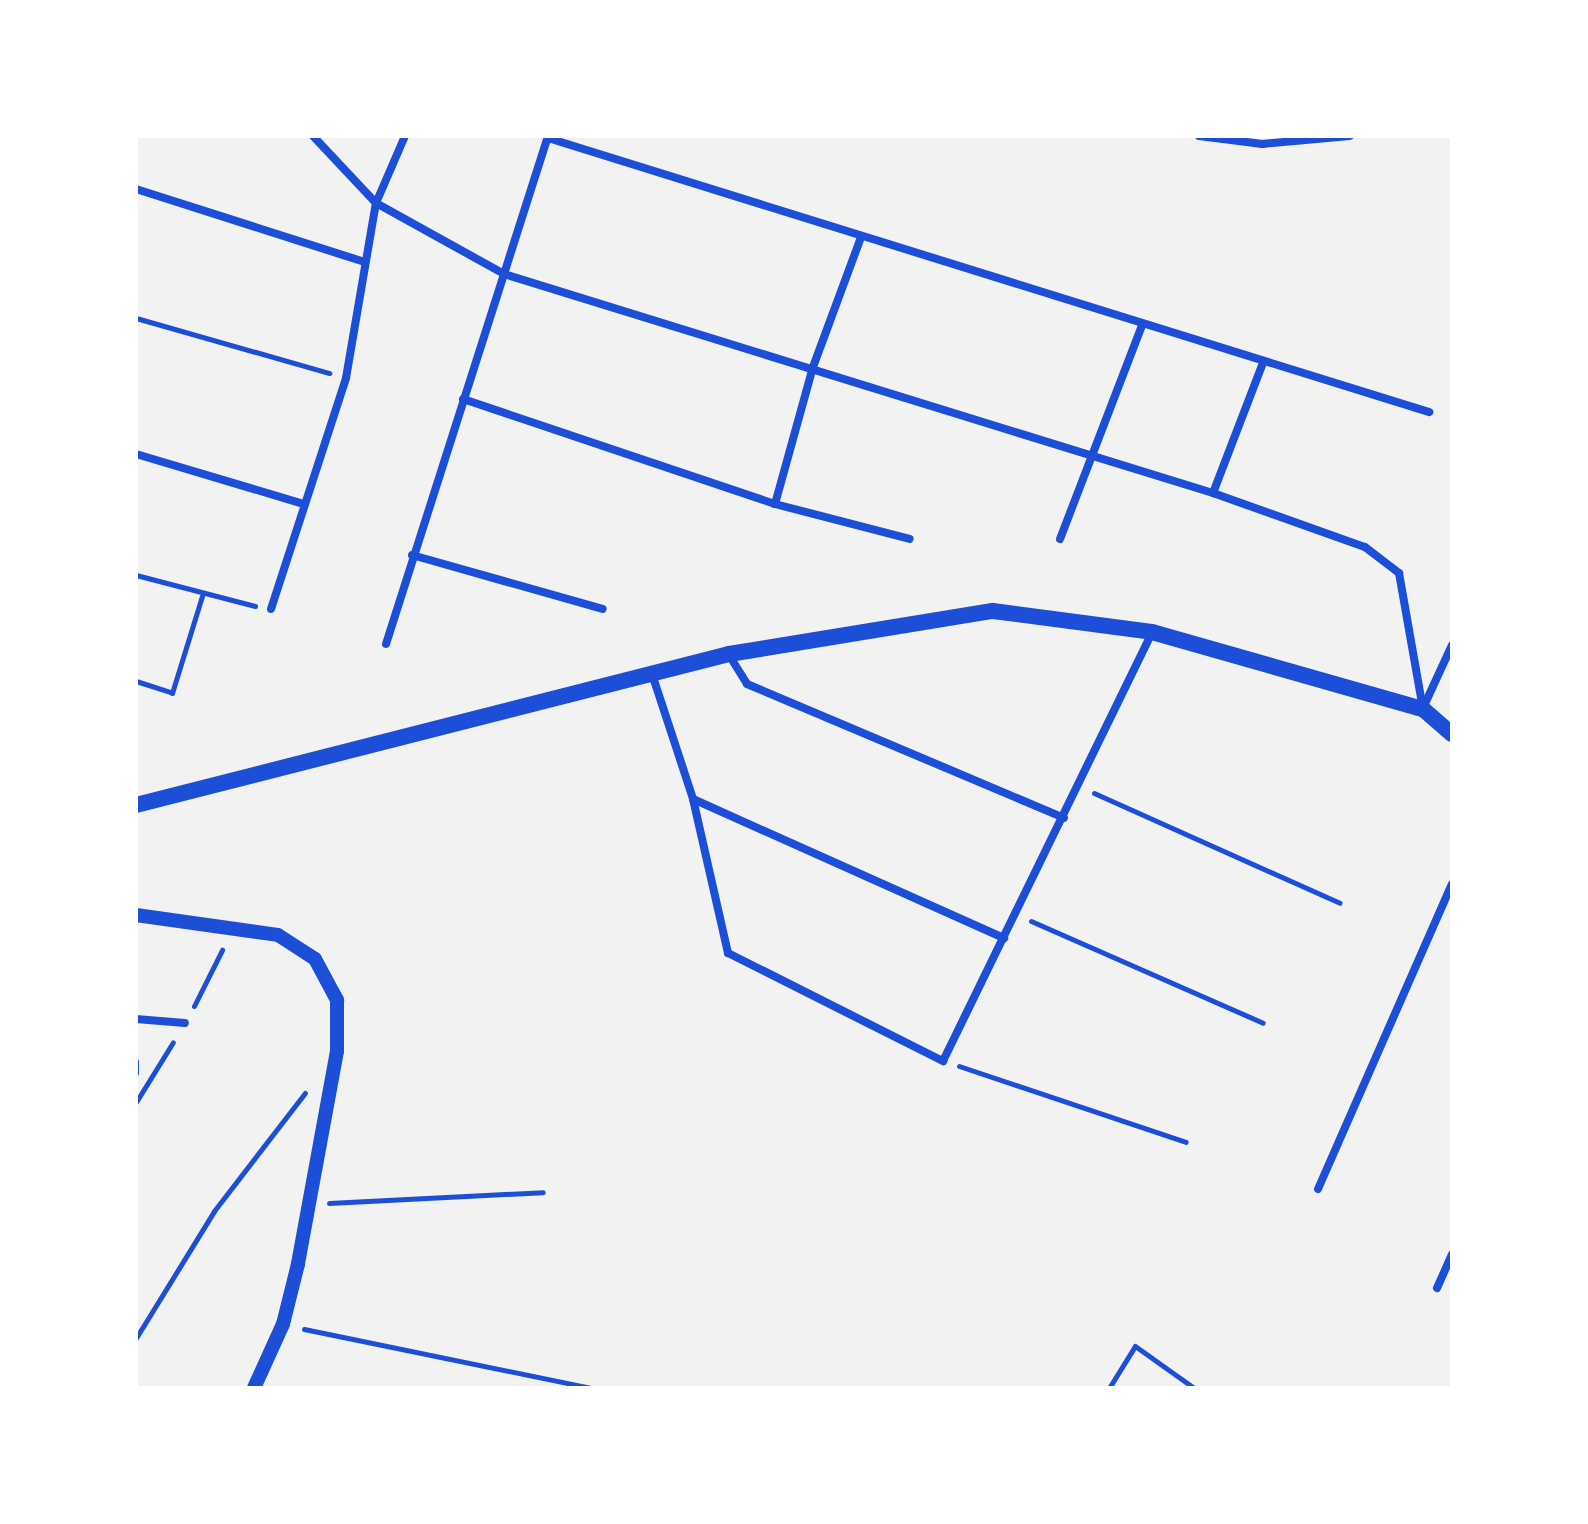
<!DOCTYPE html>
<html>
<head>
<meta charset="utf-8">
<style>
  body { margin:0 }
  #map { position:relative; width:1588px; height:1524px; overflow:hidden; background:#f2f2f2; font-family:"Public Sans",sans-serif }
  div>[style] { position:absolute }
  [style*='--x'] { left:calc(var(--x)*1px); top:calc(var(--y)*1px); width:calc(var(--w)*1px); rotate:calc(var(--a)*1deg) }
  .path>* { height:5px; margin:-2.5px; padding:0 2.5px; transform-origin:2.5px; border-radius:2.5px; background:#1d4ed8 }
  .minor>* { height:8px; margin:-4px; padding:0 4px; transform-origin:4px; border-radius:4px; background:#1d4ed8 }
  .tertiary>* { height:14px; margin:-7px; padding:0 7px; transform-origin:7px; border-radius:7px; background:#1d4ed8 }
  .secondary>* { height:16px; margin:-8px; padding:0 8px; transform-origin:8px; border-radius:8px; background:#1d4ed8 }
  span { translate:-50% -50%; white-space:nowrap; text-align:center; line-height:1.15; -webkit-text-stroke:8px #fff; paint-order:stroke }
  .frame { position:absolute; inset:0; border:138px solid #fff; pointer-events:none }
</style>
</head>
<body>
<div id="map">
  <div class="path">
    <i style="--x:136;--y:318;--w:201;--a:15.9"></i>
    <i style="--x:136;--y:575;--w:123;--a:14.6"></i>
    <i style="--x:136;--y:681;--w:38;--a:18"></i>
    <i style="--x:172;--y:693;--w:102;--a:-72.8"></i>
    <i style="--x:1094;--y:793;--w:269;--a:24.1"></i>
    <i style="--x:1031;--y:921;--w:253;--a:23.7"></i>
    <i style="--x:194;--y:1006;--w:63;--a:-63.4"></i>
    <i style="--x:136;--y:1061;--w:12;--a:90"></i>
    <i style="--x:959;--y:1066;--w:239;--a:18.5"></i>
    <i style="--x:136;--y:1102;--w:70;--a:-58.3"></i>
    <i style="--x:329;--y:1203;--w:214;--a:-2.9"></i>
    <i style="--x:304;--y:1329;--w:294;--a:11.6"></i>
    <i style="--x:136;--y:1338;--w:149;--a:-58.4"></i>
    <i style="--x:214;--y:1211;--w:149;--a:-52.4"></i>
    <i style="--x:1109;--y:1388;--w:49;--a:-58.2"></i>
    <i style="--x:1135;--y:1346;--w:72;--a:35.4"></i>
  </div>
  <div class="minor">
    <i style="--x:313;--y:136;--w:92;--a:46.8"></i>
    <i style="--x:376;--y:203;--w:146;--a:29"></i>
    <i style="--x:504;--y:274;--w:742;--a:17.17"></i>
    <i style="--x:1213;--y:493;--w:161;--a:19.6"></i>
    <i style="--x:1365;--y:547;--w:43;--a:37.4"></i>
    <i style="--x:1399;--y:573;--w:138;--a:80"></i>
    <i style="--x:1199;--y:136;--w:64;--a:7.2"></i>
    <i style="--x:1262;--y:144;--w:88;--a:-5.2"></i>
    <i style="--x:548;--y:138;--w:923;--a:17.28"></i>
    <i style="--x:136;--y:189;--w:240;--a:17.7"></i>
    <i style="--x:463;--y:399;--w:329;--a:18.6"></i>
    <i style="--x:775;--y:504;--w:139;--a:14.5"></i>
    <i style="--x:136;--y:454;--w:171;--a:16.6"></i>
    <i style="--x:1213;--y:493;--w:139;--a:-69"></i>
    <i style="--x:775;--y:504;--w:142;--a:-74.5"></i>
    <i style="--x:813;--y:367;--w:139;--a:-69.7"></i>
    <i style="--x:1060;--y:539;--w:229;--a:-69"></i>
    <i style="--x:412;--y:555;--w:198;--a:15.8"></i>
    <i style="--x:271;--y:609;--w:243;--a:-72"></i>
    <i style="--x:346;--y:378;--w:178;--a:-80.3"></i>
    <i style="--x:376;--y:203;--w:73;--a:-66.6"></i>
    <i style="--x:386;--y:644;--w:533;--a:-72.31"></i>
    <i style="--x:729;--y:655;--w:34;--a:58"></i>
    <i style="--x:747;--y:684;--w:344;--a:22.9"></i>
    <i style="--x:652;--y:674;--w:132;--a:71.8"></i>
    <i style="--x:693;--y:799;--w:158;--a:77.2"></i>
    <i style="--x:728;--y:953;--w:241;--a:26.7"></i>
    <i style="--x:943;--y:1061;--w:476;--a:-64"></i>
    <i style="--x:1423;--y:708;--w:69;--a:-65.3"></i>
    <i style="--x:693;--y:799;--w:341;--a:24.1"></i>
    <i style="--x:136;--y:1019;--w:49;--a:4.7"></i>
    <i style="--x:1318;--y:1189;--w:333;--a:-66.3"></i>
    <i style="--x:1437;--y:1288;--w:37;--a:-66"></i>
  </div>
  <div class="tertiary">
    <i style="--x:136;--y:915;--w:143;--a:8"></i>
    <i style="--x:278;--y:935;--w:44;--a:33"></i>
    <i style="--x:315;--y:959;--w:47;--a:61.8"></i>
    <i style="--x:337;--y:1000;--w:51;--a:90"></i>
    <i style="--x:337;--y:1051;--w:217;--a:100.4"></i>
    <i style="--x:298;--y:1264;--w:62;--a:104"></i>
    <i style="--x:283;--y:1324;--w:70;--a:114.4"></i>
  </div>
  <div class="secondary">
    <i style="--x:136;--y:805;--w:612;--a:-14.29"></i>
    <i style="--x:729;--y:654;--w:267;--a:-9.3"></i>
    <i style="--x:993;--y:611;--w:160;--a:7.5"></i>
    <i style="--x:1152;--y:632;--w:282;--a:15.9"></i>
    <i style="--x:1423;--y:709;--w:38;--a:41"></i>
  </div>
  <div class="frame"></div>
</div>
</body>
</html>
